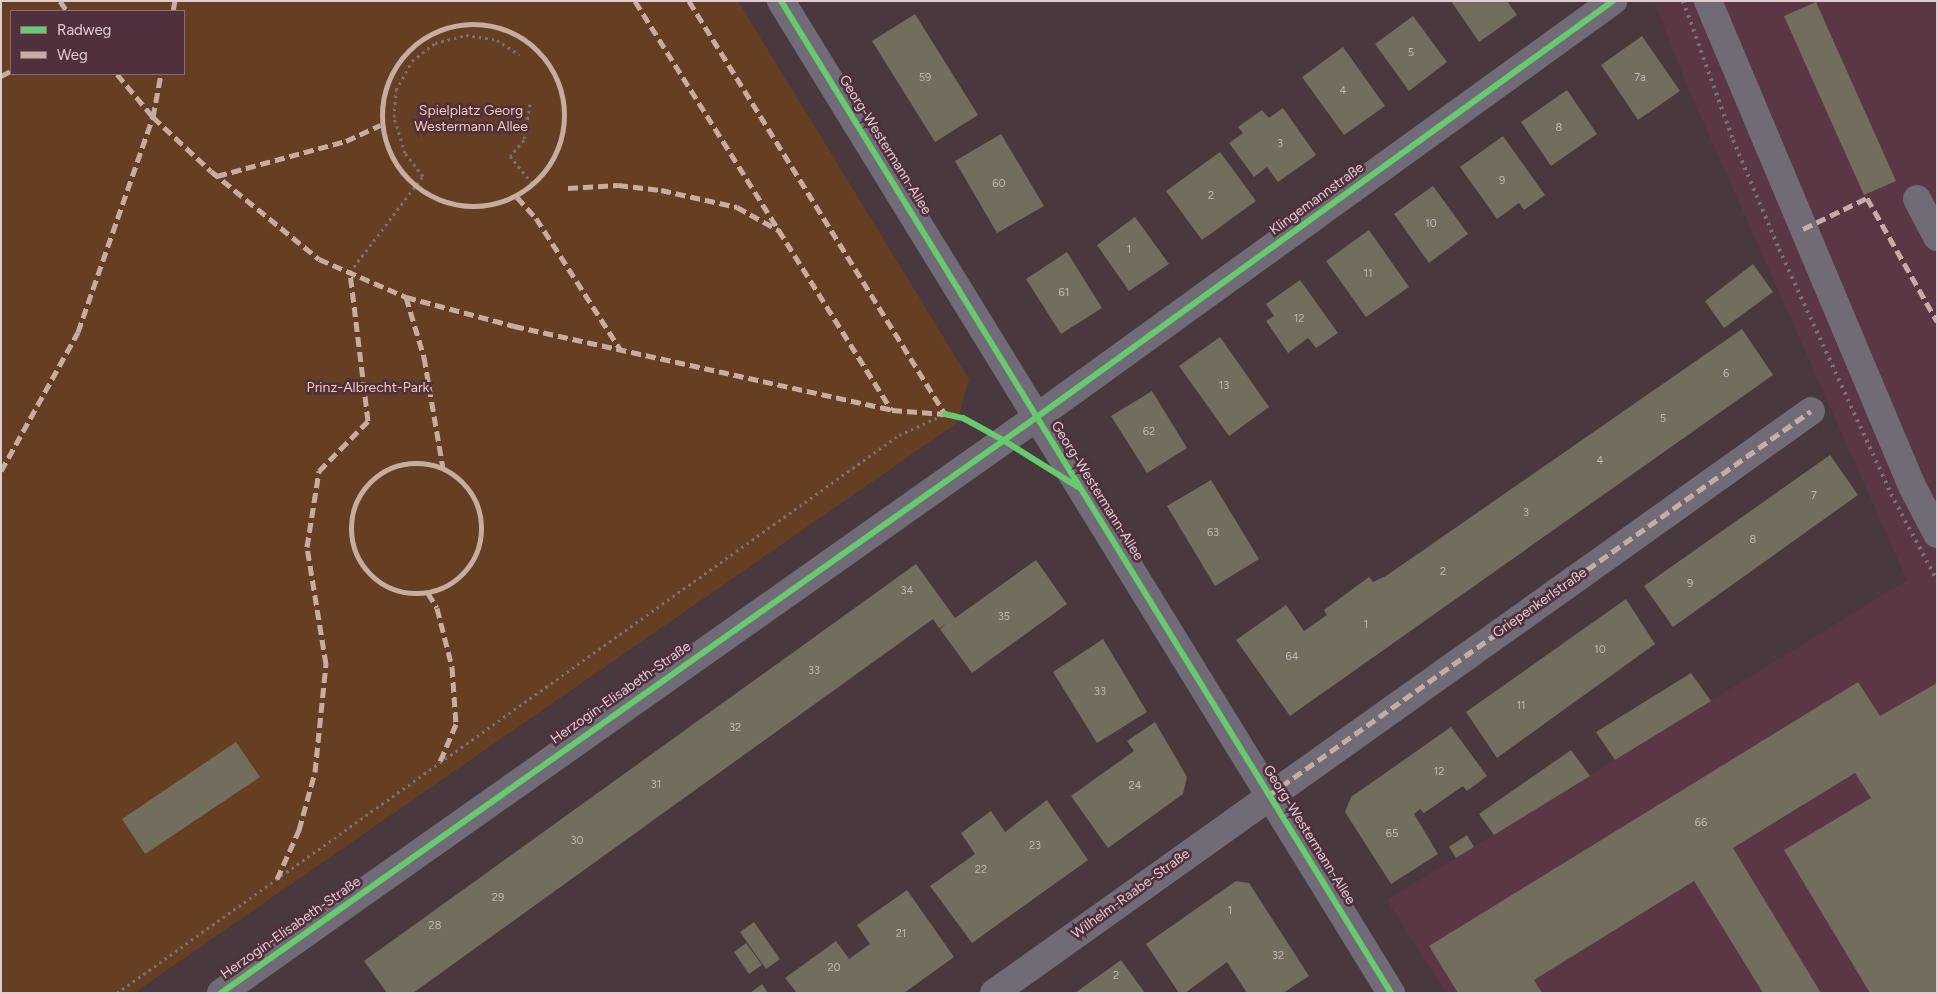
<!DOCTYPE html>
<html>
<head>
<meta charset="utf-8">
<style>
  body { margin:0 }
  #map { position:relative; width:1938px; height:994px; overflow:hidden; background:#49383e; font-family:Figtree,sans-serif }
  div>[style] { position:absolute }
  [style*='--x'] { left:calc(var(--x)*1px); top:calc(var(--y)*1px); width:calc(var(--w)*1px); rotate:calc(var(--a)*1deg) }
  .built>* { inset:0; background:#5b3645 }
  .green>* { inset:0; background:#663e21 }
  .building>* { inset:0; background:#736d5e }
  .path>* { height:3px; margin-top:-1.5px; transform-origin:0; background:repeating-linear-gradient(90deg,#787179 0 2.5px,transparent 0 6.5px) }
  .minor>* { height:28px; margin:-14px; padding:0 14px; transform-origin:14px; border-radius:14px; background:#706b76 }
  .rail>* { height:4px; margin-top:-2px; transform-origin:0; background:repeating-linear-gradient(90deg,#797179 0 2.5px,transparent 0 7.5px) }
  .quiet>* { height:5px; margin-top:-2.5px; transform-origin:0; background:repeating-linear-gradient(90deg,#c7aca2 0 10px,transparent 0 15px) }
  .quiet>.ring { margin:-2.5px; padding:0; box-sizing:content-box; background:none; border:5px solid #c7aca2; border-radius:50% }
  .cycleway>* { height:6px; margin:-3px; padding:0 3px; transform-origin:3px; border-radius:3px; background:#67ca6e }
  span { translate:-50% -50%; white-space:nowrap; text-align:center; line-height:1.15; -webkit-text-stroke:5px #51303d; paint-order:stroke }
  .number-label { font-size:11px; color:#c5b4b5 }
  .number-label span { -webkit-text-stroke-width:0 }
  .park-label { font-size:14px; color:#f4cbaf }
  .street-label { font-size:14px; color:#e0cbd2 }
  .frame { position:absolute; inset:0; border:2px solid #e0cbd2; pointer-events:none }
  .legend { position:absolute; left:10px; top:10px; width:175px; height:65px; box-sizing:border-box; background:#51303d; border:1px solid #8a6e79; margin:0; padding:6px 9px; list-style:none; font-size:15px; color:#e0cbd2 }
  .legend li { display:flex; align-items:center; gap:10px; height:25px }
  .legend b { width:25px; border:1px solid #8a6e79 }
</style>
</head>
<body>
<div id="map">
  <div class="built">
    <i style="clip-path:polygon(1654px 1px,1937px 1px,1937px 993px,1446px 993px,1387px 900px,1907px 580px,1687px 86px)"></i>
  </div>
  <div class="green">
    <i style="clip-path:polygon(evenodd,1px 1px,738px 1px,969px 379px,957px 423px,134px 993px,1px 993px,1px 1px,11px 11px,184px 11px,184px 74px,11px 74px,11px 11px)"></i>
  </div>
  <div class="building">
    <i style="clip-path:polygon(1451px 1px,1507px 1px,1517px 15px,1479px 42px)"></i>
    <i style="clip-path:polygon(1816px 2px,1896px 181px,1864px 195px,1784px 16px)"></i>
    <i style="clip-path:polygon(915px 14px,978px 115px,935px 142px,872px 41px)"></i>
    <i style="clip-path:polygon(1413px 16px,1447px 62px,1409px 91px,1375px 44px)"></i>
    <i style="clip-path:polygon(1642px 36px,1680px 91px,1638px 120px,1601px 65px)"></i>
    <i style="clip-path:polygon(1343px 47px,1385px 106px,1344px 135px,1302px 77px)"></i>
    <i style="clip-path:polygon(1567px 90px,1597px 134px,1551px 166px,1521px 122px)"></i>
    <i style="clip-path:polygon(1283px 108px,1316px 155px,1278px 182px,1267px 167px,1254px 177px,1229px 143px,1243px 133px,1238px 127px,1262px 110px,1269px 118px)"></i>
    <i style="clip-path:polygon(1001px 134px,1044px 206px,997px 233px,955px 161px)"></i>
    <i style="clip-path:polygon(1503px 136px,1545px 195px,1524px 210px,1519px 203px,1497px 219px,1460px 167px)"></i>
    <i style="clip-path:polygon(1220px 152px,1256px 201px,1202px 240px,1166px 191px)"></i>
    <i style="clip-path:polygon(1433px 186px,1468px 234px,1429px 263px,1394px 214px)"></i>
    <i style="clip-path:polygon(1135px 217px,1169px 264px,1129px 291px,1097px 245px)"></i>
    <i style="clip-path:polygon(1369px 230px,1409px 287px,1366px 317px,1326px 261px)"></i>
    <i style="clip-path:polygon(1067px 252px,1102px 308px,1061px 334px,1026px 279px)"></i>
    <i style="clip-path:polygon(1753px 264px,1773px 292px,1724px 328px,1705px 301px)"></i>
    <i style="clip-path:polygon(1300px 280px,1338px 333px,1316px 348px,1308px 338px,1288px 353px,1266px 321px,1274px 316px,1266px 304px)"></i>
    <i style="clip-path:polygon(1742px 329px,1773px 375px,1290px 716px,1236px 640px,1286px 605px,1304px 631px,1327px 615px,1324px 610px,1369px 577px,1373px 582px,1386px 576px)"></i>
    <i style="clip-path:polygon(1220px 337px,1269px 407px,1229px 436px,1179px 366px)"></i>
    <i style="clip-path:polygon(1152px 391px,1187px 448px,1147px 473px,1111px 416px)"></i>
    <i style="clip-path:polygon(1830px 455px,1858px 495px,1673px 627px,1644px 586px)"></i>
    <i style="clip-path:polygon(1211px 480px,1259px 559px,1215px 586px,1167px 506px)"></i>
    <i style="clip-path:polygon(1036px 560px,1067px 604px,972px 673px,940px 629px,946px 624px,939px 628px,933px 619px,413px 993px,387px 993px,364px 961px,916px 564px,955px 618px)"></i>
    <i style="clip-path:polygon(1626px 599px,1655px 644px,1497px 758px,1466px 712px)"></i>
    <i style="clip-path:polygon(1103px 639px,1147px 712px,1097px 743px,1053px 672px)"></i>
    <i style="clip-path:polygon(1691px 673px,1711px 701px,1615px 760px,1596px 732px)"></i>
    <i style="clip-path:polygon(1858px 682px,1880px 716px,1937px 683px,1937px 993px,1870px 993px,1784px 850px,1871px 798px,1855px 773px,1733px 848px,1821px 993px,1763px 993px,1694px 881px,1534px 980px,1542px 993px,1458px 993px,1429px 946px)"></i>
    <i style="clip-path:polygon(1155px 722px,1187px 777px,1183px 794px,1108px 848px,1071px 796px,1134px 751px,1127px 741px)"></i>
    <i style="clip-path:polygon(1451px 727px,1487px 776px,1467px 791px,1463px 786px,1424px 813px,1420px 809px,1414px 814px,1438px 854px,1391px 884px,1345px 812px,1351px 797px)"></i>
    <i style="clip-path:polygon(236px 742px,260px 777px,145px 854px,122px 819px)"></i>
    <i style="clip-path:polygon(1571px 750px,1590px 776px,1494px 835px,1479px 814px)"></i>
    <i style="clip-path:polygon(1047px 800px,1088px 860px,972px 943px,930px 886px,975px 854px,961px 833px,991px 811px,1005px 832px)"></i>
    <i style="clip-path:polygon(1467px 835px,1474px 847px,1456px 858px,1449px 847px)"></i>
    <i style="clip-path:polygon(1236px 881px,1249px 883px,1309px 976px,1283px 993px,1247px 993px,1227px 962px,1185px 993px,1179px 993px,1146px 944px)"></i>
    <i style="clip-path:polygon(907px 890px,954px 957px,904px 993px,797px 993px,785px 978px,836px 941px,849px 959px,859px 952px,870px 944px,857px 925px)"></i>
    <i style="clip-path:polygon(754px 922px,780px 959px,766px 969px,740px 932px)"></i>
    <i style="clip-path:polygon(746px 943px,762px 965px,749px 974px,734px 952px)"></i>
    <i style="clip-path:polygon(1121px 960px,1145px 993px,1075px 993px)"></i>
    <i style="clip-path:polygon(762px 984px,768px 993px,750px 993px)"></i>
  </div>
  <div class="path">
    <i style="--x:530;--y:104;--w:36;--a:99"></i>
    <i style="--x:524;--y:140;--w:21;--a:131"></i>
    <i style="--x:510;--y:156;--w:36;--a:51"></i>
    <i style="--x:350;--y:272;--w:121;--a:-52.8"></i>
    <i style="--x:423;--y:176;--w:29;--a:-128"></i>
    <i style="--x:405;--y:153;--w:38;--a:-107"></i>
    <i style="--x:394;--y:117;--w:27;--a:-86"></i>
    <i style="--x:396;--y:90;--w:33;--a:-61"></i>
    <i style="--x:412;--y:61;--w:29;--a:-38"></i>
    <i style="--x:435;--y:43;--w:32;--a:-14"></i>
    <i style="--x:466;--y:35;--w:31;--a:9"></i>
    <i style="--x:497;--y:40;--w:27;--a:33"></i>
    <i style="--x:117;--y:993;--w:961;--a:-35.51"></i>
    <i style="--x:899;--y:435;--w:51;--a:-24.5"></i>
  </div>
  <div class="minor">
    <i style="--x:781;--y:1;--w:1165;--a:58.41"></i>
    <i style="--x:1708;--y:1;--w:526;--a:67.19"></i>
    <i style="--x:1912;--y:486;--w:54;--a:62.5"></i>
    <i style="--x:1917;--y:199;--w:43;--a:62.2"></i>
    <i style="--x:221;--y:993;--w:999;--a:-35.22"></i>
    <i style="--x:1037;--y:417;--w:711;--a:-35.84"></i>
    <i style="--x:994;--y:993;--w:1003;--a:-35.46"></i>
  </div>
  <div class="rail">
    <i style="--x:1683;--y:1;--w:148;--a:70.2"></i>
    <i style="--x:1733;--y:140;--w:118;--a:67.1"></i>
    <i style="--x:1779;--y:249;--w:269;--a:65.4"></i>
    <i style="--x:1891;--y:494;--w:98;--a:61.9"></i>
  </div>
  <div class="quiet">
    <i style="--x:60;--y:1;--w:12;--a:55"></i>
    <i style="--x:635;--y:1;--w:483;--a:57.9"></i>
    <i style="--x:689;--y:1;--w:486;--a:58.2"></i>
    <i style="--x:173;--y:11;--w:10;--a:-79"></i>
    <i class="ring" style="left:382px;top:24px;width:177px;height:177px"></i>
    <i style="--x:117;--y:74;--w:56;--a:50.1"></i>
    <i style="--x:153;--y:117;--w:79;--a:43"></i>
    <i style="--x:211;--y:171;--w:139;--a:39.2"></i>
    <i style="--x:319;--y:259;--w:95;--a:23.6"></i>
    <i style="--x:406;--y:297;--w:112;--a:15"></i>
    <i style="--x:514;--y:326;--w:387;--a:12.5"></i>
    <i style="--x:892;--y:410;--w:53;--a:4.3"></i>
    <i style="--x:1;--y:76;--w:11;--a:-27"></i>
    <i style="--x:217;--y:176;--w:134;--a:-15.2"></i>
    <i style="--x:346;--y:141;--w:38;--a:-25"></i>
    <i style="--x:568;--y:188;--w:50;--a:-3.4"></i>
    <i style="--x:618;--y:185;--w:43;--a:6.6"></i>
    <i style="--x:661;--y:190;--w:78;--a:12.6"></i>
    <i style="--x:737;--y:207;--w:49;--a:29.2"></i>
    <i style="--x:517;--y:197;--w:28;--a:48"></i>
    <i style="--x:536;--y:218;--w:156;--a:57.3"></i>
    <i style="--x:1803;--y:229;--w:71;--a:-25.8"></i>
    <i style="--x:1867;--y:198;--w:142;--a:60.4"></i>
    <i style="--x:406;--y:297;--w:63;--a:73.3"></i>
    <i style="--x:424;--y:357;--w:113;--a:80.3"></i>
    <i class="ring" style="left:351px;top:463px;width:125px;height:125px"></i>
    <i style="--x:1;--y:471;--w:159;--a:-61"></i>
    <i style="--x:78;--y:332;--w:228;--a:-70.8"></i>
    <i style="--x:153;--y:117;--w:44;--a:-79.5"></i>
    <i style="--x:428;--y:593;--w:17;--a:59"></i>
    <i style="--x:437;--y:608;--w:61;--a:75.7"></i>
    <i style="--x:452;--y:667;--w:57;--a:86"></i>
    <i style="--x:456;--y:724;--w:43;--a:113"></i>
    <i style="--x:1269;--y:795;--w:664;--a:-35.32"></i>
    <i style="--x:277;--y:879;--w:54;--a:-65.8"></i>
    <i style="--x:299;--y:830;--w:60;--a:-74.6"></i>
    <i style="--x:315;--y:772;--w:109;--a:-84.2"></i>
    <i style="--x:326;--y:664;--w:119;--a:-99.2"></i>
    <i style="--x:307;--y:547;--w:77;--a:-81"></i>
    <i style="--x:319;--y:471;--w:70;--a:-45.6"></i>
    <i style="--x:368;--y:421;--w:150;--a:-96.9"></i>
  </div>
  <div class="cycleway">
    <i style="--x:781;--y:1;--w:1165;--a:58.41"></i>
    <i style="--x:945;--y:414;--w:18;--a:13"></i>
    <i style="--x:963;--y:418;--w:46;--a:28.8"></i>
    <i style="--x:1003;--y:440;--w:89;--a:32.1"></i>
    <i style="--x:221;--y:993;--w:999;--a:-35.22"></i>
    <i style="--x:1037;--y:417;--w:711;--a:-35.84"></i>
  </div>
  <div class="number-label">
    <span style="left:1411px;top:53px">5</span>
    <span style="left:925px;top:78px">59</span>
    <span style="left:1640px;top:78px">7a</span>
    <span style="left:1343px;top:91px">4</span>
    <span style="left:1559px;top:128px">8</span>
    <span style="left:1280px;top:144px">3</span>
    <span style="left:1502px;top:181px">9</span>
    <span style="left:999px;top:184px">60</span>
    <span style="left:1211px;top:196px">2</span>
    <span style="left:1431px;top:224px">10</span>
    <span style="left:1129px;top:250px">1</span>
    <span style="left:1368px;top:274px">11</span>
    <span style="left:1064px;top:293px">61</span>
    <span style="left:1299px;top:319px">12</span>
    <span style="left:1726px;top:374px">6</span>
    <span style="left:1224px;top:386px">13</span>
    <span style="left:1663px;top:419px">5</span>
    <span style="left:1149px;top:432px">62</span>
    <span style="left:1600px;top:461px">4</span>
    <span style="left:1814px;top:496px">7</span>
    <span style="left:1526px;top:513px">3</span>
    <span style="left:1213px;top:533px">63</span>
    <span style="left:1753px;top:540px">8</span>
    <span style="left:1443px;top:572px">2</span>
    <span style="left:1690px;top:584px">9</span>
    <span style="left:907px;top:591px">34</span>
    <span style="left:1004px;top:617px">35</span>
    <span style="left:1366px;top:625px">1</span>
    <span style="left:1600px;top:650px">10</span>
    <span style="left:1292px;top:657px">64</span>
    <span style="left:814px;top:671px">33</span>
    <span style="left:1100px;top:692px">33</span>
    <span style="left:1521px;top:706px">11</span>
    <span style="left:735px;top:728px">32</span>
    <span style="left:1439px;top:772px">12</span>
    <span style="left:656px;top:785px">31</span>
    <span style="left:1135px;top:786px">24</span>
    <span style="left:1701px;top:823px">66</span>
    <span style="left:1392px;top:834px">65</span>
    <span style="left:577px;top:841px">30</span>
    <span style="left:1035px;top:846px">23</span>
    <span style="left:981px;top:870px">22</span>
    <span style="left:498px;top:898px">29</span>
    <span style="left:1230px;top:911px">1</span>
    <span style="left:435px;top:926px">28</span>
    <span style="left:901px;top:934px">21</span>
    <span style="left:1278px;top:956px">32</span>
    <span style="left:834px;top:968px">20</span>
    <span style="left:1116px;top:976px">2</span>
  </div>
  <div class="park-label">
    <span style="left:471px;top:119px">Spielplatz Georg<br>Westermann Allee</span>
    <span style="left:368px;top:388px">Prinz-Albrecht-Park</span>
  </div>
  <div class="street-label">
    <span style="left:885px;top:145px;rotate:58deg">Georg-Westermann-Allee</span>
    <span style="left:1317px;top:199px;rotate:-36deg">Klingemannstraße</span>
    <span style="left:1097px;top:491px;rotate:58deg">Georg-Westermann-Allee</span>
    <span style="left:1540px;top:603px;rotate:-35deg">Griepenkerlstraße</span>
    <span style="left:621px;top:693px;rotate:-35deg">Herzogin-Elisabeth-Straße</span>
    <span style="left:1309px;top:835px;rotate:58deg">Georg-Westermann-Allee</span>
    <span style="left:1131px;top:894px;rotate:-36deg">Wilhelm-Raabe-Straße</span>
    <span style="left:291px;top:928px;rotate:-35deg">Herzogin-Elisabeth-Straße</span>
  </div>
  <div class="frame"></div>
  <ul class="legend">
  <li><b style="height:6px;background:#67ca6e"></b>Radweg</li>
  <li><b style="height:6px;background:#c7aca2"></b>Weg</li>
  </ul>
</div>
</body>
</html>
